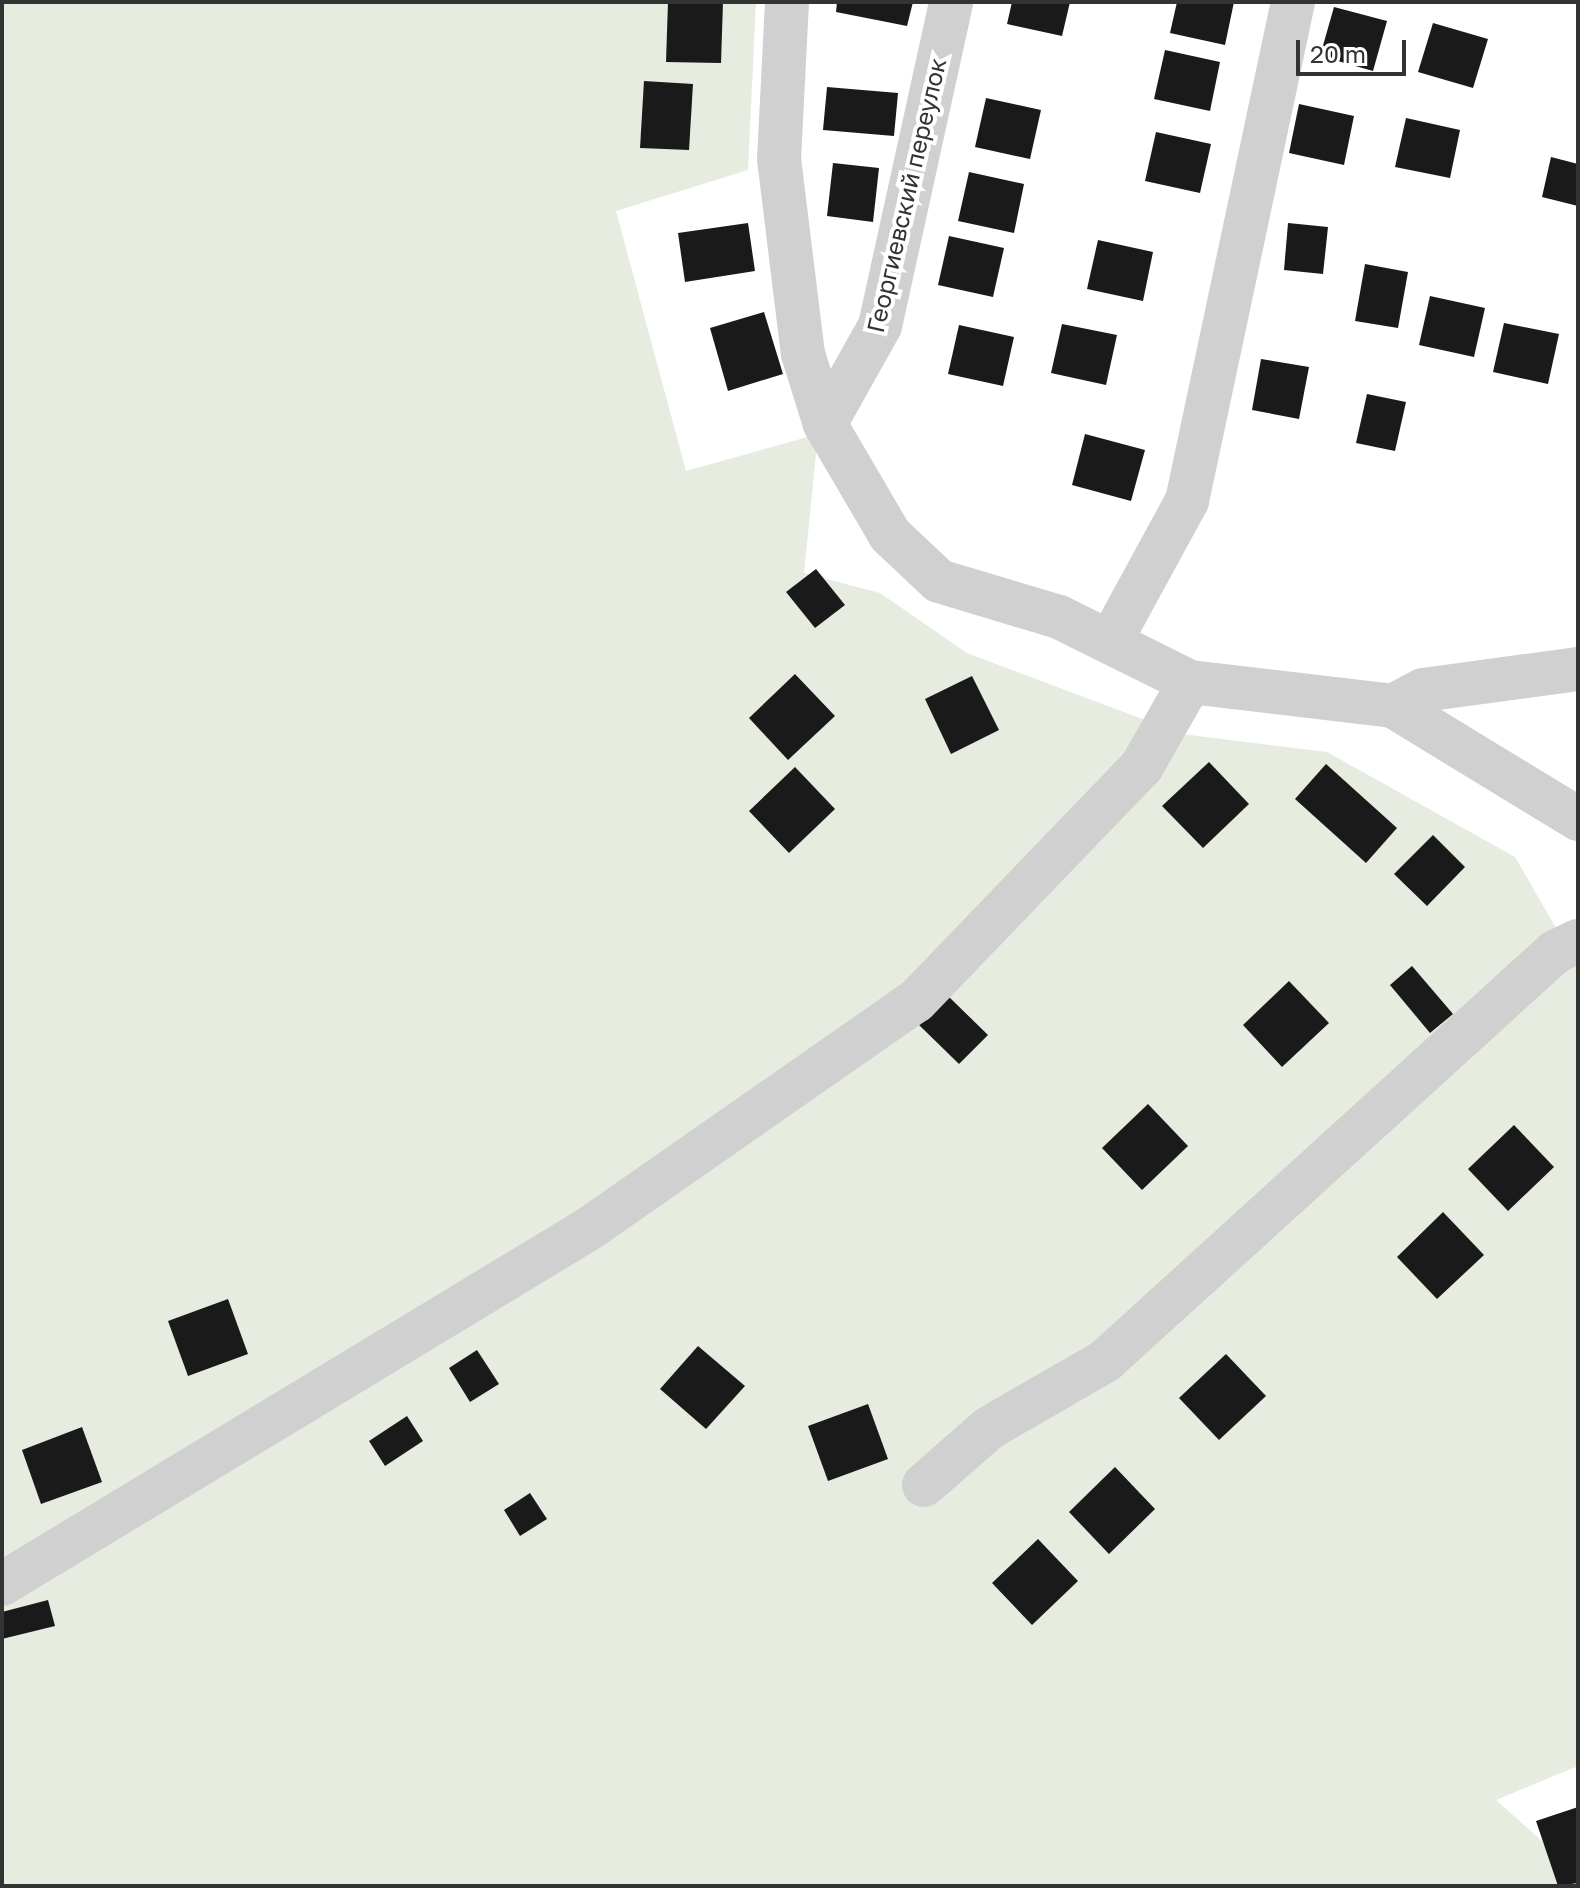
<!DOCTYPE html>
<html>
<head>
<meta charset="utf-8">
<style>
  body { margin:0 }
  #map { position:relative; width:1580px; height:1888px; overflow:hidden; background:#fff; font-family:"Golos Text",sans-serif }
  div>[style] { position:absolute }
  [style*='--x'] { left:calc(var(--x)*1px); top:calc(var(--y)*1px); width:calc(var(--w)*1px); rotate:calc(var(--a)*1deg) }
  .green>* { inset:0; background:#e6ecdf }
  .building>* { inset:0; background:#1a1a1a }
  .minor>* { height:44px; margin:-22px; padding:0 22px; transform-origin:22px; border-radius:22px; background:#d0d0d0 }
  span { translate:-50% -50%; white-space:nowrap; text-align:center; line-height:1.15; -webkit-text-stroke:8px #fff; paint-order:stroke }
  .street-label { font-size:24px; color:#333 }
  .frame { position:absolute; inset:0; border:4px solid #333; pointer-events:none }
  .scale { position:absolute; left:1296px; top:40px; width:110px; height:36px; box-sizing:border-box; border:4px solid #333; border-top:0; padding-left:10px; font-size:24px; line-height:28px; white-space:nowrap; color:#333; -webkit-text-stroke:6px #fff; paint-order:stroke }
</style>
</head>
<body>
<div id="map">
  <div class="green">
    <i style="clip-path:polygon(2px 2px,756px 2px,748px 170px,616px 211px,686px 471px,818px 434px,804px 573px,880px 593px,967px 653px,1182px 734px,1327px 752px,1515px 857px,1578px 966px,1578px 1766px,1496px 1800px,1578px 1873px,1578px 1886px,2px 1886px)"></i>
  </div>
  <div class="building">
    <i style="clip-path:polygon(668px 2px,723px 2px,721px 63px,666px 62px)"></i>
    <i style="clip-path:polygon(837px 2px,913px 2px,907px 26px,836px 12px)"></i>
    <i style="clip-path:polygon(1012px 2px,1070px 2px,1062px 36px,1007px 24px)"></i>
    <i style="clip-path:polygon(1177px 2px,1234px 2px,1225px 45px,1170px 33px)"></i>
    <i style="clip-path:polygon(1334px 7px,1387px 21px,1373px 71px,1320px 56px)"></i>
    <i style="clip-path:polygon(1433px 23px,1488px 39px,1473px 88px,1418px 72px)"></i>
    <i style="clip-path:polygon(1165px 50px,1220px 62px,1210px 111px,1154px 99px)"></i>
    <i style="clip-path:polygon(644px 81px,693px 84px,689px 150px,640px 148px)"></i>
    <i style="clip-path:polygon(827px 87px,898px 93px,894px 136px,823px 130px)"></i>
    <i style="clip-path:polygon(986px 98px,1041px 110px,1030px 159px,975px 147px)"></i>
    <i style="clip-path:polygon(1299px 104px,1354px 116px,1344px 165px,1289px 153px)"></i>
    <i style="clip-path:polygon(1406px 118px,1460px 130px,1450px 178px,1395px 167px)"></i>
    <i style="clip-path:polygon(1156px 132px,1211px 144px,1200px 193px,1145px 181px)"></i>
    <i style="clip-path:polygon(1551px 157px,1578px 164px,1578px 206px,1542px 197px)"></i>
    <i style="clip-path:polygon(833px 163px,879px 168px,873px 222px,827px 216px)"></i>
    <i style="clip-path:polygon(969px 172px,1024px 184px,1014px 233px,958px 221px)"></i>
    <i style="clip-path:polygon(748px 223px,755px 271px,685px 282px,678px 233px)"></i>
    <i style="clip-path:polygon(1288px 223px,1328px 227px,1323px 274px,1284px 270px)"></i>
    <i style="clip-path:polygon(949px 236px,1004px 248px,993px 297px,938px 285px)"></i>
    <i style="clip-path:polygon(1098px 240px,1153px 252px,1143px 301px,1087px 289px)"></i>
    <i style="clip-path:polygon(1365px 264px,1408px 272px,1398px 328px,1355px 321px)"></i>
    <i style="clip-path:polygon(1430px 296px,1485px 308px,1474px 357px,1419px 345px)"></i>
    <i style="clip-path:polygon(764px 312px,783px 374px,728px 391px,710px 328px)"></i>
    <i style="clip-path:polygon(1504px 323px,1559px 334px,1548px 384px,1493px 372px)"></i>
    <i style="clip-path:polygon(1062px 324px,1117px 335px,1106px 385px,1051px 373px)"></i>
    <i style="clip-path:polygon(959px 325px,1014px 337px,1003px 386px,948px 374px)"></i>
    <i style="clip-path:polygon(1261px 359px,1309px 367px,1299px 419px,1252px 410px)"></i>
    <i style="clip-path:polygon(1367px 394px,1406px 402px,1395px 451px,1356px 443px)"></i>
    <i style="clip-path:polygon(1085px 434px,1145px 450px,1131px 501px,1072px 485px)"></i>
    <i style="clip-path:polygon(816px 569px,845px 605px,815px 628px,786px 592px)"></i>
    <i style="clip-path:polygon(795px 674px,835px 716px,788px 760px,749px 718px)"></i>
    <i style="clip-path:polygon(972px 676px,999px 730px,951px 754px,925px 699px)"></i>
    <i style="clip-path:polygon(1209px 762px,1249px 804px,1203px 848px,1162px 806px)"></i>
    <i style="clip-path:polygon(1326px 764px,1397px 828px,1366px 863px,1295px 799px)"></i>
    <i style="clip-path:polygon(795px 767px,835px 809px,789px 853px,749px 811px)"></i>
    <i style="clip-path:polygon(1433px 835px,1465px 867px,1427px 906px,1394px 874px)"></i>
    <i style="clip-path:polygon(1412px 966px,1453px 1014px,1430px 1033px,1390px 985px)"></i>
    <i style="clip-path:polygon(1289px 981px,1329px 1023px,1282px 1067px,1243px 1025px)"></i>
    <i style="clip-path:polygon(946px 994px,988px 1035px,959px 1064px,917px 1023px)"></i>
    <i style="clip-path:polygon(1148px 1104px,1188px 1146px,1142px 1190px,1102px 1148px)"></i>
    <i style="clip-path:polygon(1514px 1125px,1554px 1167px,1508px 1211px,1468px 1169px)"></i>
    <i style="clip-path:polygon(1443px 1212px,1484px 1255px,1437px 1299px,1397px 1257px)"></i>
    <i style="clip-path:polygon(228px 1299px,248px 1354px,188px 1376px,168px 1321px)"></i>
    <i style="clip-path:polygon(698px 1346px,745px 1386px,706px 1429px,660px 1389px)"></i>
    <i style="clip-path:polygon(477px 1350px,499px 1384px,470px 1402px,449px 1368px)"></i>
    <i style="clip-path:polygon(1226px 1354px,1266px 1396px,1219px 1440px,1179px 1398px)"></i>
    <i style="clip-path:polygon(868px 1404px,888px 1459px,828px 1481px,808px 1426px)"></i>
    <i style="clip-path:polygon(407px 1416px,423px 1441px,385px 1466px,369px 1441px)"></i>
    <i style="clip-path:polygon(82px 1427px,102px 1482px,41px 1504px,22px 1450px)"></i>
    <i style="clip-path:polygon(1115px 1467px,1155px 1509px,1109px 1554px,1069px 1512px)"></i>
    <i style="clip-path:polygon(530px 1493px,547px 1519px,520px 1536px,504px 1510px)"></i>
    <i style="clip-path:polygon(1038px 1539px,1078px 1581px,1032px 1625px,992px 1583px)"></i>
    <i style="clip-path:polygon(48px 1600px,55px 1626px,2px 1639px,2px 1612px)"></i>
    <i style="clip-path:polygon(1578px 1807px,1578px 1883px,1558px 1886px,1536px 1821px)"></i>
  </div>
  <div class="minor">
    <i style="--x:787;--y:2;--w:157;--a:92.9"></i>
    <i style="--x:779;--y:159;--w:196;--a:83"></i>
    <i style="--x:803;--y:354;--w:73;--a:72.6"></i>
    <i style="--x:825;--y:424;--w:129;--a:59.6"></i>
    <i style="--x:890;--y:535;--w:67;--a:43.2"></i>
    <i style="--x:939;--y:581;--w:125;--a:16.7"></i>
    <i style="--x:1059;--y:617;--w:146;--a:26.4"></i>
    <i style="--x:1190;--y:682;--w:204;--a:6.7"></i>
    <i style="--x:1393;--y:706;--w:217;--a:31.4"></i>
    <i style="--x:825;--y:424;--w:112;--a:-60.7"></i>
    <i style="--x:880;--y:326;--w:332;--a:-77.6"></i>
    <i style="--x:1110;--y:642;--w:161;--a:-61.4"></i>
    <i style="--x:1187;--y:501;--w:510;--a:-78.01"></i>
    <i style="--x:1393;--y:706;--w:34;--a:-28"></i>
    <i style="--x:1423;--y:690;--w:156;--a:-7.7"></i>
    <i style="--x:924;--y:1485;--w:86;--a:-41.2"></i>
    <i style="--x:989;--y:1428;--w:134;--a:-30"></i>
    <i style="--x:1105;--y:1361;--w:608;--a:-42.27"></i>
    <i style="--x:1555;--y:952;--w:25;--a:-26"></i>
    <i style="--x:2;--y:1584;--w:687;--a:-31.19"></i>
    <i style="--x:590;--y:1228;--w:397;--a:-34.9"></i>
    <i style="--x:916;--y:1001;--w:326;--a:-46.1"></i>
    <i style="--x:1142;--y:766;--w:97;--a:-60.3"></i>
  </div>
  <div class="street-label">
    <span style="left:906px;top:195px;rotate:-77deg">Георгиевский переулок</span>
  </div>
  <div class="frame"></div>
  <div class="scale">20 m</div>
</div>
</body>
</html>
